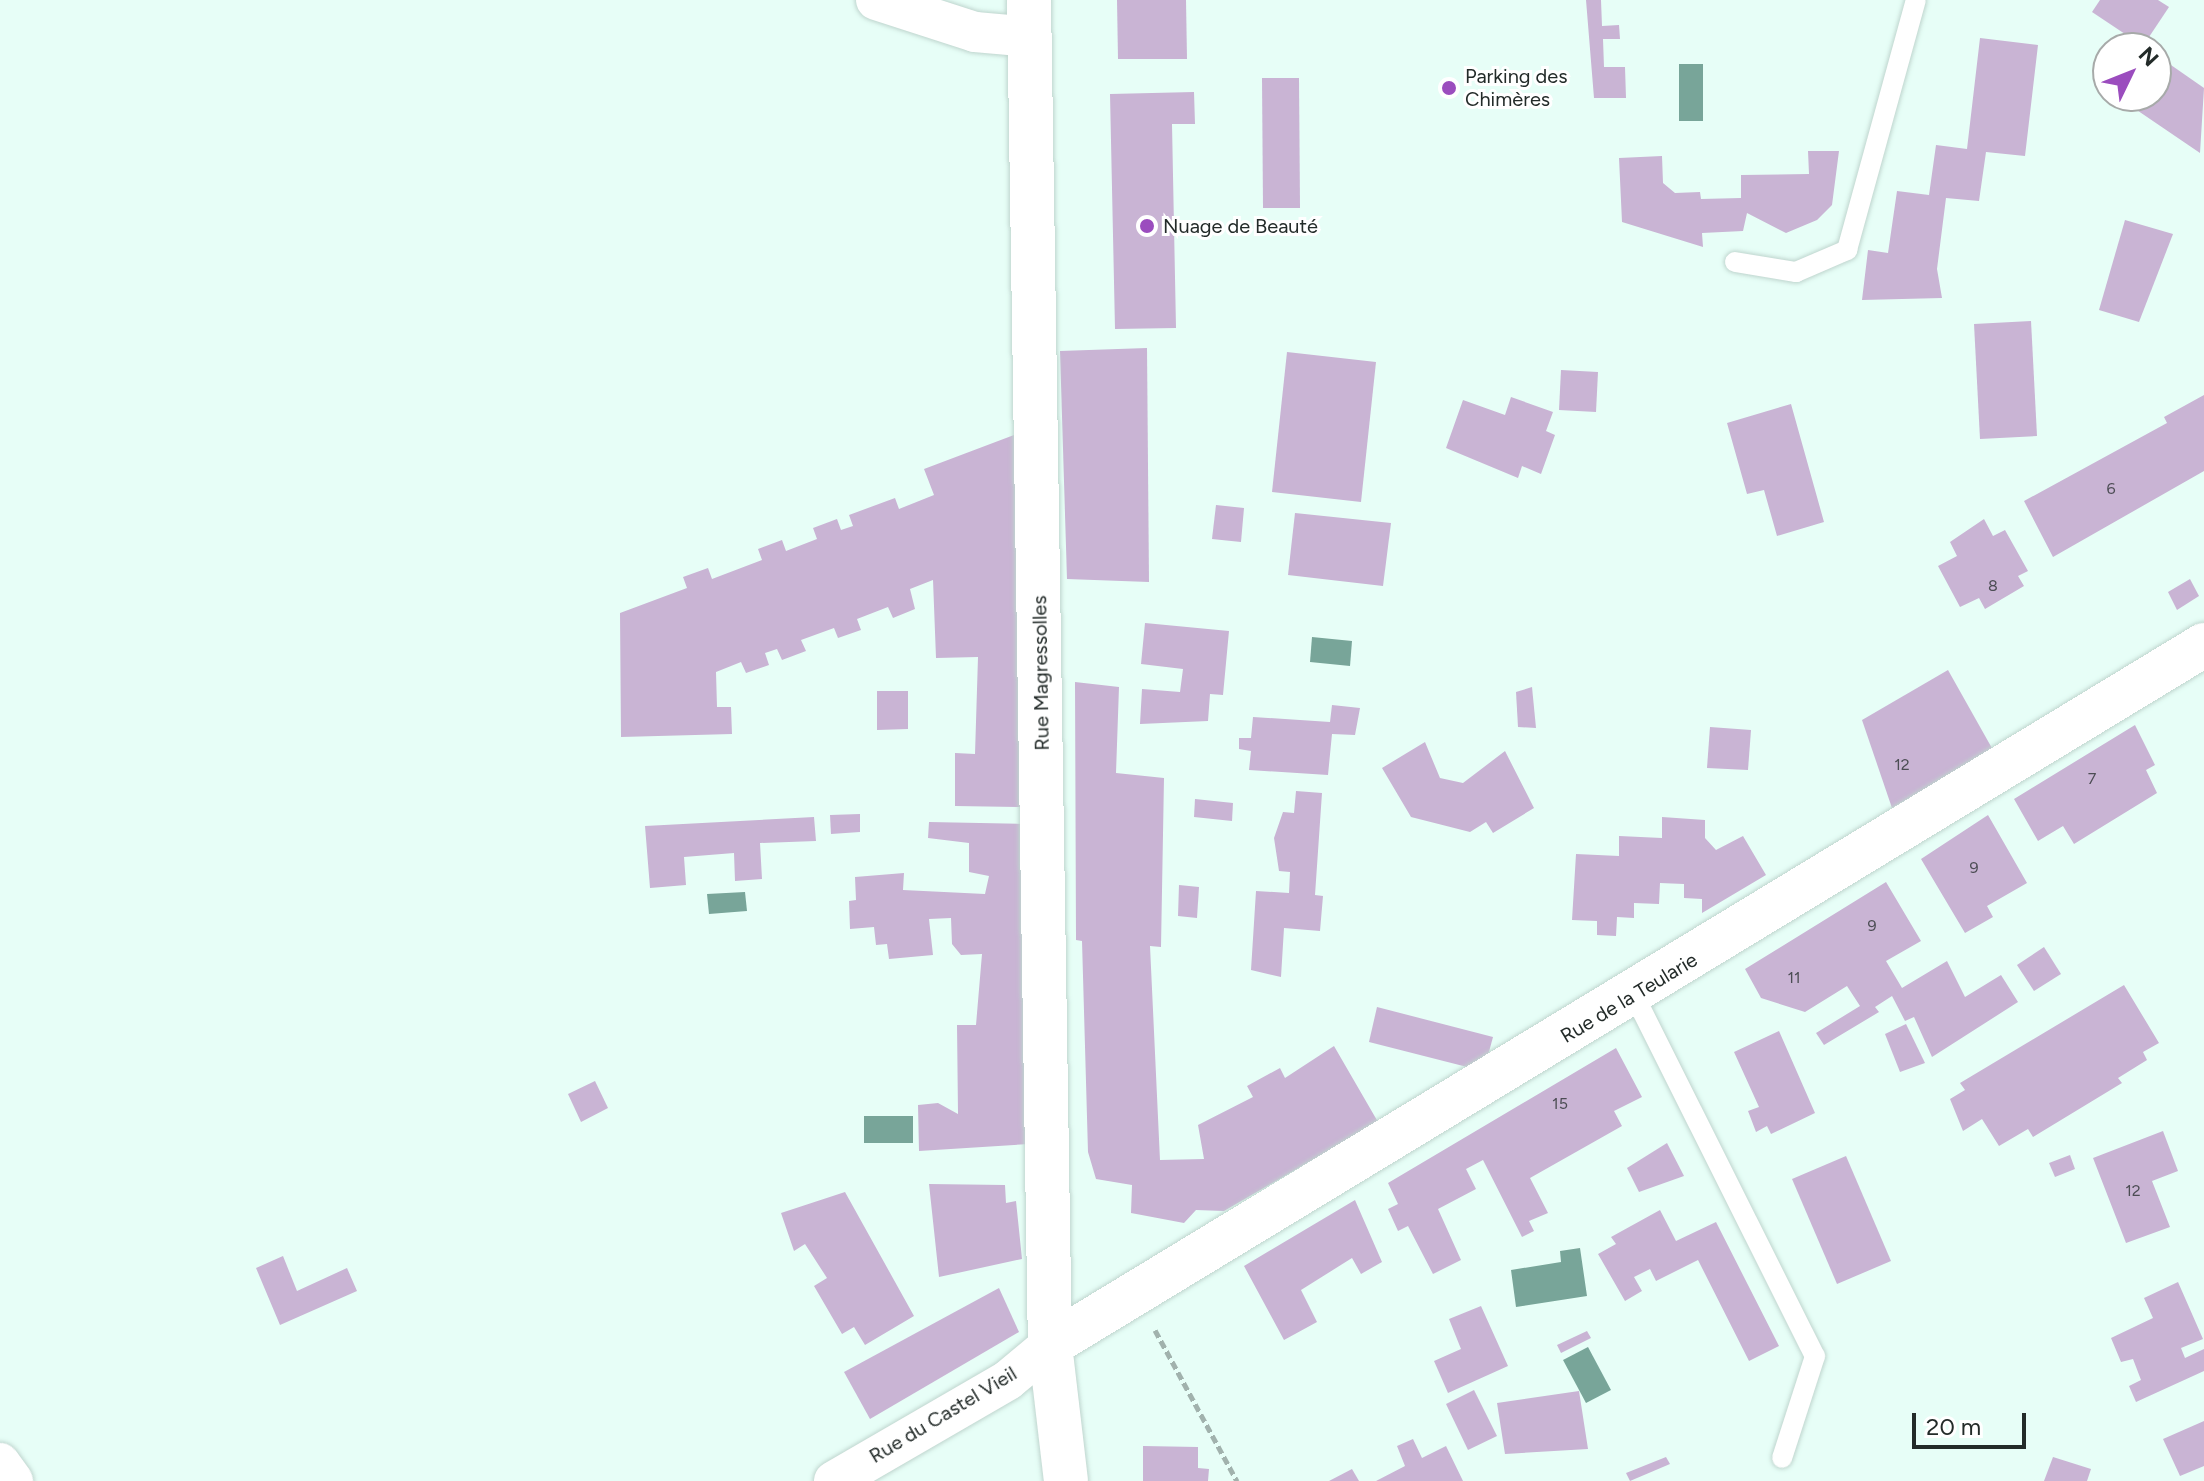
<!DOCTYPE html>
<html>
<head>
<meta charset="utf-8">
<style>
  body { margin:0 }
  #map { position:relative; width:2204px; height:1481px; overflow:hidden; background:#e7fef7; font-family:Figtree,sans-serif }
  div>[style] { position:absolute }
  [style*='--x'] { left:calc(var(--x)*1px); top:calc(var(--y)*1px); width:calc(var(--w)*1px); rotate:calc(var(--a)*1deg) }
  .water>* { inset:0; background:#78a599 }
  .building>* { inset:0; background:#c9b4d4 }
  .path>* { height:5px; margin-top:-2.5px; transform-origin:0; background:repeating-linear-gradient(90deg,#a1b2ad 0 8px,transparent 0 12px) }
  .roads { filter:drop-shadow(0 0 2px #bfd5ce) drop-shadow(0 0 2px #bfd5ce) }
  .lane>* { height:20px; margin:-10px; padding:0 10px; transform-origin:10px; border-radius:10px; background:#fff }
  .street>* { height:40px; margin:-20px; padding:0 20px; transform-origin:20px; border-radius:20px; background:#fff }
  .secondary>* { height:44px; margin:-22px; padding:0 22px; transform-origin:22px; border-radius:22px; background:#fff }
  .dots>* { width:22px; height:22px; translate:-50% -50%; box-sizing:border-box; border:4px solid #fff; border-radius:50% }
  span { translate:-50% -50%; white-space:nowrap; text-align:center; line-height:1.15; -webkit-text-stroke:6px #fff; paint-order:stroke }
  .number-label { font-size:16px; color:#4c4d54 }
  .number-label span { -webkit-text-stroke-width:0 }
  .poi-label { font-size:20px; color:#232b29 }
  .left { translate:0 -50%; text-align:left }
  .street-label { font-size:20px; color:#232b29 }
  .north { position:absolute; left:2092px; top:32px; width:80px; height:80px; box-sizing:border-box; background:#fff; border:2px solid #a7aaa9; border-radius:50%; rotate:47deg; font-size:22px; font-weight:700; line-height:32px; text-align:center; color:#232b29 }
  .north::after { content:''; display:block; margin:auto; width:28px; height:36px; background:#9b4dbe; clip-path:polygon(50% 0,100% 100%,50% 72%,0 100%) }
  .scale { position:absolute; left:1912px; top:1413px; width:114px; height:36px; box-sizing:border-box; border:4px solid #232b29; border-top:0; padding-left:10px; font-size:24px; line-height:28px; white-space:nowrap; color:#232b29; -webkit-text-stroke:6px #fff; paint-order:stroke }
</style>
</head>
<body>
<div id="map">
  <div class="water">
    <i style="clip-path:polygon(1679px 64px,1703px 64px,1703px 121px,1679px 121px)"></i>
    <i style="clip-path:polygon(1312px 637px,1352px 641px,1350px 666px,1310px 662px)"></i>
    <i style="clip-path:polygon(745px 892px,747px 911px,709px 914px,707px 894px)"></i>
    <i style="clip-path:polygon(864px 1116px,913px 1116px,913px 1143px,864px 1143px)"></i>
    <i style="clip-path:polygon(1580px 1248px,1587px 1296px,1516px 1307px,1511px 1270px,1561px 1262px,1560px 1251px)"></i>
    <i style="clip-path:polygon(1588px 1347px,1611px 1390px,1586px 1403px,1563px 1360px)"></i>
  </div>
  <div class="building">
    <i style="clip-path:polygon(1117px 0,1186px 0,1187px 59px,1118px 59px)"></i>
    <i style="clip-path:polygon(1586px 0,1601px 0,1602px 26px,1619px 25px,1620px 39px,1603px 39px,1604px 67px,1625px 67px,1626px 98px,1594px 98px)"></i>
    <i style="clip-path:polygon(2100px 0,2158px 0,2169px 7px,2143px 46px,2092px 12px)"></i>
    <i style="clip-path:polygon(1980px 38px,2038px 45px,2025px 156px,1986px 152px,1979px 201px,1946px 198px,1937px 269px,1942px 298px,1862px 300px,1868px 250px,1888px 253px,1897px 191px,1929px 195px,1936px 145px,1967px 149px)"></i>
    <i style="clip-path:polygon(2158px 56px,2204px 88px,2200px 153px,2125px 102px,2129px 96px,2156px 96px)"></i>
    <i style="clip-path:polygon(1262px 78px,1299px 78px,1300px 208px,1263px 208px)"></i>
    <i style="clip-path:polygon(1194px 92px,1195px 124px,1172px 124px,1176px 328px,1115px 329px,1110px 94px)"></i>
    <i style="clip-path:polygon(1808px 151px,1839px 151px,1832px 205px,1817px 220px,1786px 233px,1747px 213px,1743px 231px,1702px 233px,1703px 247px,1622px 222px,1619px 158px,1662px 156px,1663px 183px,1675px 193px,1700px 192px,1701px 199px,1741px 198px,1741px 175px,1809px 174px)"></i>
    <i style="clip-path:polygon(2125px 220px,2173px 234px,2139px 322px,2099px 310px)"></i>
    <i style="clip-path:polygon(2031px 321px,2037px 436px,1980px 439px,1974px 324px)"></i>
    <i style="clip-path:polygon(1147px 348px,1149px 582px,1067px 579px,1060px 351px)"></i>
    <i style="clip-path:polygon(1287px 352px,1376px 362px,1361px 502px,1272px 492px)"></i>
    <i style="clip-path:polygon(1561px 370px,1598px 372px,1596px 412px,1559px 410px)"></i>
    <i style="clip-path:polygon(2204px 395px,2204px 471px,2053px 557px,2024px 501px,2167px 423px,2164px 417px)"></i>
    <i style="clip-path:polygon(1511px 397px,1553px 412px,1546px 431px,1555px 435px,1541px 474px,1522px 466px,1518px 478px,1446px 448px,1463px 400px,1505px 415px)"></i>
    <i style="clip-path:polygon(1791px 404px,1824px 522px,1777px 536px,1764px 490px,1747px 494px,1727px 423px)"></i>
    <i style="clip-path:polygon(1019px 433px,1023px 807px,955px 806px,955px 753px,975px 754px,978px 657px,936px 658px,933px 580px,910px 589px,915px 609px,893px 618px,888px 607px,857px 619px,861px 630px,838px 638px,834px 628px,801px 640px,806px 651px,782px 660px,777px 649px,765px 653px,769px 665px,746px 673px,741px 662px,716px 672px,717px 707px,731px 707px,732px 734px,621px 737px,620px 613px,687px 588px,683px 577px,708px 568px,712px 579px,762px 560px,758px 549px,782px 540px,786px 551px,817px 539px,813px 528px,837px 519px,841px 530px,853px 526px,849px 515px,895px 498px,899px 509px,934px 495px,924px 469px)"></i>
    <i style="clip-path:polygon(1216px 505px,1244px 508px,1241px 542px,1212px 539px)"></i>
    <i style="clip-path:polygon(1295px 513px,1391px 523px,1383px 586px,1288px 575px)"></i>
    <i style="clip-path:polygon(1984px 519px,1993px 536px,2005px 530px,2028px 571px,2018px 576px,2024px 586px,1985px 609px,1979px 598px,1960px 607px,1938px 566px,1957px 556px,1950px 542px)"></i>
    <i style="clip-path:polygon(2190px 579px,2199px 596px,2177px 610px,2168px 592px)"></i>
    <i style="clip-path:polygon(1145px 623px,1229px 631px,1223px 695px,1210px 694px,1208px 721px,1140px 724px,1142px 689px,1180px 692px,1183px 669px,1141px 664px)"></i>
    <i style="clip-path:polygon(1948px 670px,1993px 750px,1892px 808px,1862px 720px)"></i>
    <i style="clip-path:polygon(1075px 682px,1119px 687px,1116px 773px,1164px 778px,1161px 947px,1150px 946px,1160px 1160px,1204px 1159px,1198px 1125px,1253px 1097px,1247px 1086px,1280px 1068px,1285px 1078px,1334px 1046px,1378px 1122px,1224px 1211px,1196px 1210px,1184px 1223px,1131px 1213px,1132px 1185px,1096px 1179px,1088px 1152px,1082px 941px,1076px 940px)"></i>
    <i style="clip-path:polygon(1532px 687px,1536px 728px,1518px 727px,1516px 692px)"></i>
    <i style="clip-path:polygon(877px 691px,908px 691px,908px 729px,877px 730px)"></i>
    <i style="clip-path:polygon(1332px 705px,1360px 708px,1355px 735px,1332px 734px,1328px 775px,1249px 770px,1251px 751px,1239px 749px,1239px 738px,1251px 738px,1253px 717px,1330px 722px)"></i>
    <i style="clip-path:polygon(2135px 725px,2155px 765px,2146px 770px,2157px 793px,2074px 844px,2063px 826px,2038px 841px,2014px 799px)"></i>
    <i style="clip-path:polygon(1710px 727px,1751px 730px,1748px 770px,1707px 768px)"></i>
    <i style="clip-path:polygon(1425px 742px,1440px 778px,1463px 783px,1505px 751px,1534px 808px,1493px 833px,1486px 822px,1470px 832px,1411px 817px,1382px 768px)"></i>
    <i style="clip-path:polygon(1296px 791px,1322px 793px,1315px 895px,1323px 896px,1320px 931px,1284px 928px,1281px 977px,1251px 970px,1256px 891px,1289px 893px,1290px 872px,1279px 871px,1274px 838px,1283px 812px,1294px 813px)"></i>
    <i style="clip-path:polygon(1195px 799px,1233px 803px,1232px 821px,1194px 817px)"></i>
    <i style="clip-path:polygon(860px 814px,860px 832px,831px 834px,830px 815px)"></i>
    <i style="clip-path:polygon(1988px 815px,2027px 883px,1987px 906px,1993px 917px,1965px 933px,1921px 859px)"></i>
    <i style="clip-path:polygon(814px 817px,816px 841px,760px 843px,762px 879px,735px 881px,734px 853px,684px 857px,686px 885px,650px 888px,645px 826px)"></i>
    <i style="clip-path:polygon(1662px 817px,1705px 820px,1705px 838px,1716px 850px,1743px 836px,1766px 875px,1702px 913px,1702px 899px,1684px 898px,1684px 884px,1660px 883px,1659px 904px,1634px 903px,1634px 918px,1617px 917px,1616px 936px,1597px 935px,1597px 921px,1572px 920px,1576px 854px,1619px 856px,1619px 836px,1662px 838px)"></i>
    <i style="clip-path:polygon(929px 822px,1025px 824px,1029px 1144px,919px 1151px,918px 1105px,938px 1103px,958px 1114px,957px 1025px,976px 1025px,982px 954px,961px 955px,952px 944px,951px 918px,929px 919px,933px 955px,889px 959px,887px 944px,876px 945px,874px 927px,850px 929px,849px 901px,856px 900px,855px 877px,904px 873px,903px 890px,985px 894px,989px 876px,969px 872px,969px 843px,928px 838px)"></i>
    <i style="clip-path:polygon(1886px 882px,1921px 941px,1886px 961px,1902px 988px,1947px 961px,1965px 997px,2001px 975px,2018px 1002px,1932px 1057px,1914px 1017px,1905px 1021px,1892px 996px,1875px 1007px,1879px 1012px,1824px 1045px,1816px 1033px,1860px 1006px,1847px 986px,1805px 1012px,1761px 998px,1745px 969px)"></i>
    <i style="clip-path:polygon(1179px 885px,1199px 887px,1197px 918px,1178px 916px)"></i>
    <i style="clip-path:polygon(2044px 947px,2061px 974px,2034px 991px,2017px 965px)"></i>
    <i style="clip-path:polygon(2124px 985px,2159px 1043px,2143px 1052px,2147px 1060px,2118px 1078px,2122px 1083px,2033px 1137px,2028px 1129px,1999px 1146px,1982px 1119px,1963px 1131px,1950px 1099px,1965px 1090px,1960px 1083px)"></i>
    <i style="clip-path:polygon(1377px 1007px,1493px 1037px,1486px 1063px,1475px 1069px,1369px 1042px)"></i>
    <i style="clip-path:polygon(1906px 1024px,1925px 1063px,1900px 1072px,1885px 1034px)"></i>
    <i style="clip-path:polygon(1779px 1031px,1815px 1113px,1771px 1134px,1767px 1126px,1756px 1132px,1748px 1111px,1759px 1107px,1734px 1052px)"></i>
    <i style="clip-path:polygon(1616px 1048px,1642px 1097px,1614px 1111px,1622px 1126px,1530px 1178px,1548px 1213px,1529px 1221px,1534px 1231px,1522px 1237px,1483px 1160px,1466px 1169px,1476px 1189px,1438px 1209px,1461px 1260px,1433px 1274px,1408px 1226px,1398px 1231px,1388px 1209px,1398px 1204px,1388px 1183px)"></i>
    <i style="clip-path:polygon(595px 1081px,608px 1108px,581px 1122px,568px 1094px)"></i>
    <i style="clip-path:polygon(2163px 1131px,2178px 1171px,2152px 1181px,2170px 1227px,2126px 1243px,2093px 1158px)"></i>
    <i style="clip-path:polygon(1667px 1143px,1684px 1176px,1639px 1192px,1627px 1168px)"></i>
    <i style="clip-path:polygon(2070px 1155px,2075px 1169px,2055px 1177px,2049px 1163px)"></i>
    <i style="clip-path:polygon(1846px 1156px,1891px 1261px,1837px 1284px,1792px 1179px)"></i>
    <i style="clip-path:polygon(929px 1184px,1005px 1185px,1006px 1203px,1016px 1201px,1022px 1259px,939px 1277px)"></i>
    <i style="clip-path:polygon(845px 1192px,914px 1316px,865px 1345px,854px 1327px,842px 1334px,814px 1286px,827px 1278px,805px 1244px,794px 1251px,781px 1213px)"></i>
    <i style="clip-path:polygon(1355px 1200px,1382px 1262px,1361px 1274px,1352px 1258px,1301px 1290px,1317px 1322px,1284px 1340px,1244px 1266px)"></i>
    <i style="clip-path:polygon(1660px 1210px,1676px 1241px,1716px 1222px,1779px 1346px,1749px 1361px,1698px 1260px,1656px 1281px,1650px 1269px,1634px 1277px,1642px 1291px,1625px 1301px,1598px 1254px,1616px 1244px,1611px 1237px)"></i>
    <i style="clip-path:polygon(283px 1256px,297px 1291px,347px 1268px,357px 1291px,280px 1325px,256px 1268px)"></i>
    <i style="clip-path:polygon(2178px 1282px,2203px 1339px,2181px 1348px,2185px 1358px,2204px 1349px,2204px 1371px,2136px 1402px,2129px 1386px,2141px 1380px,2133px 1359px,2121px 1362px,2111px 1338px,2153px 1318px,2144px 1298px)"></i>
    <i style="clip-path:polygon(999px 1288px,1019px 1332px,870px 1419px,844px 1372px)"></i>
    <i style="clip-path:polygon(1481px 1306px,1508px 1366px,1448px 1393px,1434px 1361px,1461px 1349px,1449px 1319px)"></i>
    <i style="clip-path:polygon(1587px 1331px,1591px 1338px,1561px 1353px,1557px 1345px)"></i>
    <i style="clip-path:polygon(1474px 1390px,1497px 1436px,1468px 1450px,1446px 1404px)"></i>
    <i style="clip-path:polygon(1579px 1391px,1588px 1449px,1505px 1454px,1497px 1403px)"></i>
    <i style="clip-path:polygon(2204px 1421px,2204px 1466px,2180px 1476px,2163px 1439px)"></i>
    <i style="clip-path:polygon(1413px 1439px,1422px 1458px,1446px 1446px,1463px 1481px,1376px 1481px,1405px 1466px,1397px 1446px)"></i>
    <i style="clip-path:polygon(1143px 1446px,1198px 1447px,1198px 1468px,1209px 1469px,1208px 1481px,1143px 1481px)"></i>
    <i style="clip-path:polygon(1666px 1457px,1670px 1464px,1630px 1481px,1626px 1473px)"></i>
    <i style="clip-path:polygon(2053px 1457px,2091px 1469px,2087px 1481px,2044px 1481px)"></i>
    <i style="clip-path:polygon(1352px 1469px,1359px 1481px,1329px 1481px)"></i>
  </div>
  <div class="path">
    <i style="--x:1155;--y:1330;--w:172;--a:61.5"></i>
  </div>
  <div class="roads">
    <div class="lane">
      <i style="--x:1735;--y:262;--w:62;--a:9.3"></i>
      <i style="--x:1796;--y:272;--w:56;--a:-23.3"></i>
      <i style="--x:1847;--y:250;--w:259;--a:-74.6"></i>
      <i style="--x:1634;--y:995;--w:404;--a:63.4"></i>
      <i style="--x:1815;--y:1356;--w:107;--a:107.9"></i>
    </div>
    <div class="street">
      <i style="--x:876;--y:0;--w:104;--a:17.9"></i>
      <i style="--x:975;--y:32;--w:57;--a:5"></i>
      <i style="--x:0;--y:1463;--w:22;--a:54"></i>
      <i style="--x:834;--y:1481;--w:201;--a:-30.1"></i>
      <i style="--x:1008;--y:1380;--w:55;--a:-39.8"></i>
    </div>
    <div class="secondary">
      <i style="--x:1029;--y:0;--w:1345;--a:89.11"></i>
      <i style="--x:1050;--y:1345;--w:137;--a:83.3"></i>
      <i style="--x:1050;--y:1345;--w:1350;--a:-31.24"></i>
    </div>
  </div>
  <div class="dots">
    <i style="left:1449px;top:88px;background:#9b4dbe"></i>
    <i style="left:1147px;top:226px;background:#9b4dbe"></i>
  </div>
  <div class="number-label">
    <span style="left:2111px;top:489px">6</span>
    <span style="left:1993px;top:586px">8</span>
    <span style="left:1902px;top:765px">12</span>
    <span style="left:2092px;top:779px">7</span>
    <span style="left:1974px;top:868px">9</span>
    <span style="left:1872px;top:926px">9</span>
    <span style="left:1794px;top:978px">11</span>
    <span style="left:1560px;top:1104px">15</span>
    <span style="left:2133px;top:1191px">12</span>
  </div>
  <div class="poi-label">
    <span class="left" style="left:1465px;top:88px">Parking des<br>Chimères</span>
    <span class="left" style="left:1163px;top:226px">Nuage de Beauté</span>
  </div>
  <div class="street-label">
    <span style="left:1041px;top:673px;rotate:-91deg">Rue Magressolles</span>
    <span style="left:1629px;top:998px;rotate:-31deg">Rue de la Teularie</span>
    <span style="left:943px;top:1415px;rotate:-31deg">Rue du Castel Vieil</span>
  </div>
  <div class="north">N</div>
  <div class="scale">20 m</div>
</div>
</body>
</html>
